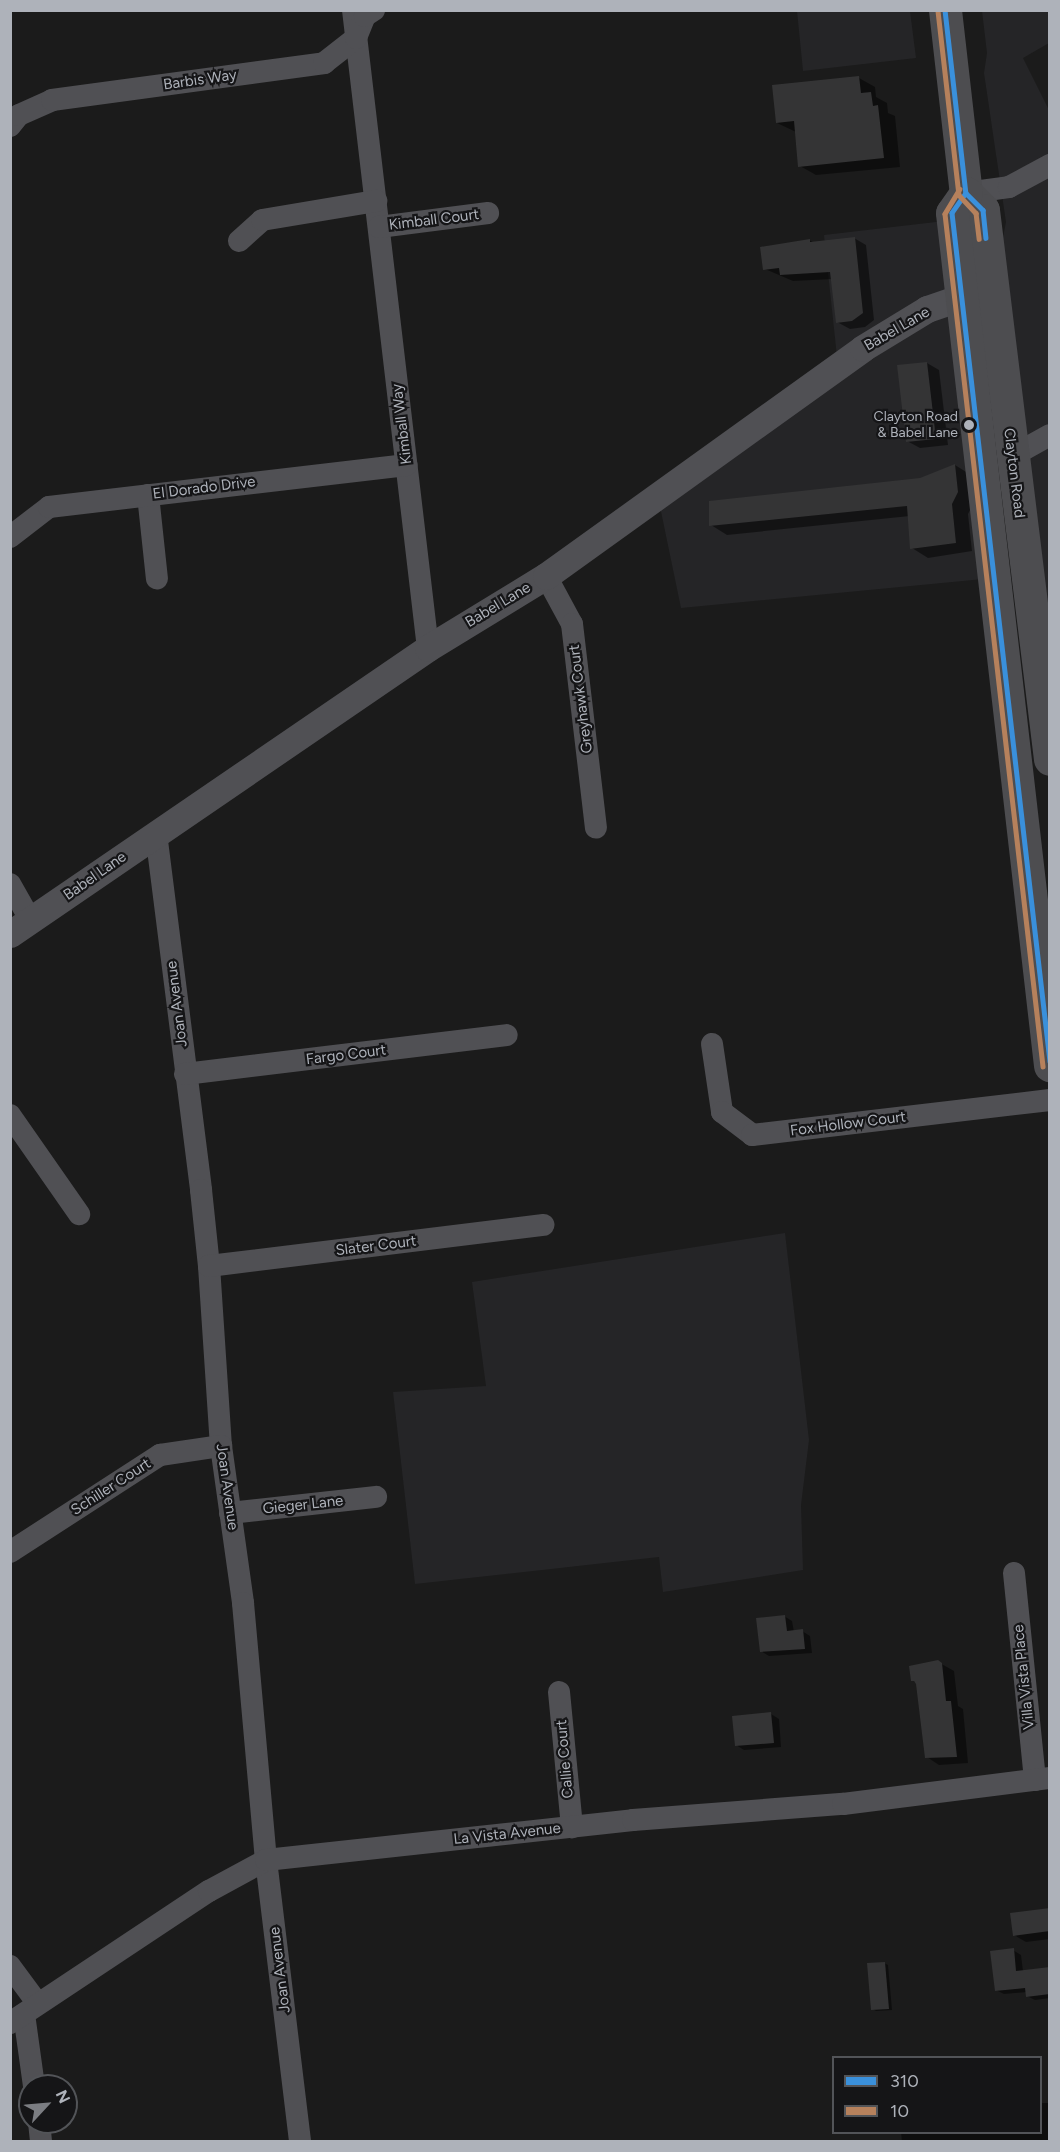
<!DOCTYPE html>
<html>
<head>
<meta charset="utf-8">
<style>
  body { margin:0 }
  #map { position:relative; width:1060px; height:2152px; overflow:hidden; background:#1b1b1b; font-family:Figtree,sans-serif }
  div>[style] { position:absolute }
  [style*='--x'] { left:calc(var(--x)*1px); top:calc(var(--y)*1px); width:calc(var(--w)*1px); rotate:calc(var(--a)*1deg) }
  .built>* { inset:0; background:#252527 }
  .shadow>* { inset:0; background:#0007 }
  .building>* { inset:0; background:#343435 }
  .minor>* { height:22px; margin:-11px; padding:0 11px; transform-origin:11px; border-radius:11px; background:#505054 }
  .tertiary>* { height:27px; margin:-13.5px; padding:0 13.5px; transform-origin:13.5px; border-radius:13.5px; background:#505054 }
  .primary>* { height:33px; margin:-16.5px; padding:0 16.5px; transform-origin:16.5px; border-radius:16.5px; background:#4d4d50 }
  .bus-1>* { height:4.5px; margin:-2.25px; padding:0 2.25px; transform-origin:2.25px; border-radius:2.25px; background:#3a90db }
  .bus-2>* { height:4.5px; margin:-2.25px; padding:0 2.25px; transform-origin:2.25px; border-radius:2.25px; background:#b6815c }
  .dots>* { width:16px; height:16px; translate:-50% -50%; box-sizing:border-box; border:3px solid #151517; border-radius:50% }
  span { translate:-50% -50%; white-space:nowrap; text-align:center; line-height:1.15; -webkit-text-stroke:4.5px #151517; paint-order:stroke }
  .bus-label { font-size:14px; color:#aeb2ba }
  .right { translate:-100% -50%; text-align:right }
  .street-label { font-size:15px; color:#aeb2ba }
  .frame { position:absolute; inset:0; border:12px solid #aeb2ba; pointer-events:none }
  .legend { position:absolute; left:832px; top:2056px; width:210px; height:78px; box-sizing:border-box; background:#151517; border:2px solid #525458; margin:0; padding:8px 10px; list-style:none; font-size:18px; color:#aeb2ba }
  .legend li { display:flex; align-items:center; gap:12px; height:30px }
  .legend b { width:30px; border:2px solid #525458 }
  .north { position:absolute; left:18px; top:2074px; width:60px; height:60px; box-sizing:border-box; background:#151517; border:2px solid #525458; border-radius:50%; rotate:64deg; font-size:16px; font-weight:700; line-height:24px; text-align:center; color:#aeb2ba }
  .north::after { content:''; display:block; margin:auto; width:21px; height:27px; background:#7b7d82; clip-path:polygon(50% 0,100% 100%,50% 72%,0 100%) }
</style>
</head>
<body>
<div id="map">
  <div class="built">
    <i style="clip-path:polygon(797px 11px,910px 11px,916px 58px,803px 71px)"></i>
    <i style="clip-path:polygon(982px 11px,1049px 11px,1049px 43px,1023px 58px,1050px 112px,1050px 625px,992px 293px,1006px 222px,984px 73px,987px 53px)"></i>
    <i style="clip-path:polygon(953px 220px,994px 578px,681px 608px,658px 497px,838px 366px,824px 235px)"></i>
    <i style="clip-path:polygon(785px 1233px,809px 1440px,801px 1505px,803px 1570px,663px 1592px,659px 1557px,415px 1584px,393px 1392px,486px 1386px,472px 1282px)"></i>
  </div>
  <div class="shadow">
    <i style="clip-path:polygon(859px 78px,875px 87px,876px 97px,887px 103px,888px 113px,895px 116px,900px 167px,816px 175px,800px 166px,796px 132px,777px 123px)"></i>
    <i style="clip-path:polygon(854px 238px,866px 245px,874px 320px,865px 327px,850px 329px,837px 322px,833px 279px,793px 281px,765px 269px,809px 240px,815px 243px)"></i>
    <i style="clip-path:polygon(927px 363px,939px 370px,948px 445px,920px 448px,907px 441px)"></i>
    <i style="clip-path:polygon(955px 465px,971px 475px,974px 502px,968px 514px,972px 551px,928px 558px,912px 548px,910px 516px,727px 535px,711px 525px,920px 480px)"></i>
    <i style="clip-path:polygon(784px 1616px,792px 1621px,794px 1632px,802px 1631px,810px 1636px,812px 1653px,769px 1656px,761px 1651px)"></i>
    <i style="clip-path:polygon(938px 1662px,954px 1671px,958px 1706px,963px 1709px,968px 1763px,939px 1765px,927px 1757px,917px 1683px,912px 1680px)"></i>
    <i style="clip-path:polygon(771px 1714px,779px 1719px,781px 1747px,744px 1750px,736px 1745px)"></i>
    <i style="clip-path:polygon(1050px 1910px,1050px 1939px,1026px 1942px,1014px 1935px)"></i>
    <i style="clip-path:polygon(1013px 1950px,1021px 1955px,1023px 1971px,1050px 1969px,1050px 1998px,1035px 2000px,1027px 1996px,1027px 1992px,1004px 1994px,996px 1990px)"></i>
    <i style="clip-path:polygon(884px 1963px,888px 1965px,892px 2010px,876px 2011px,873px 2009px)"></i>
    <i style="clip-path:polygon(1040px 2103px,1050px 2103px,1050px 2142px,902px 2142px,901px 2132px,1040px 2132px)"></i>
  </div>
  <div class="building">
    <i style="clip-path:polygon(859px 76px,861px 93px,871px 92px,873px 106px,878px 105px,884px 158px,798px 167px,794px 121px,776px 123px,772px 85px)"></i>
    <i style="clip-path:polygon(855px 237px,863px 313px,852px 321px,836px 323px,830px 272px,780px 275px,779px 268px,763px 270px,760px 247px,810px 239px,810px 242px)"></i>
    <i style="clip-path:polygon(927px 362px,936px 439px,906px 442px,897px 365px)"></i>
    <i style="clip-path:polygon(955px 464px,958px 492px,952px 504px,956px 543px,910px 549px,907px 506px,709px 526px,709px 501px,920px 478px)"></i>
    <i style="clip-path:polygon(785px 1615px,787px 1631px,803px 1629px,805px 1649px,760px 1652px,756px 1618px)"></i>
    <i style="clip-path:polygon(938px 1660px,942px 1663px,946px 1701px,951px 1701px,957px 1757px,925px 1758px,916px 1684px,914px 1681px,911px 1681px,909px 1666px)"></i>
    <i style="clip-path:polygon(771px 1712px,774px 1743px,735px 1746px,732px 1716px)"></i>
    <i style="clip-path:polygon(1050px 1908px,1050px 1931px,1013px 1936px,1010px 1913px)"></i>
    <i style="clip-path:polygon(1014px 1948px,1016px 1971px,1050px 1967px,1050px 1994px,1026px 1997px,1025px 1988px,995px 1991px,990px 1951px)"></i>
    <i style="clip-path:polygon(885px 1962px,889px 2009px,871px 2010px,867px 1963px)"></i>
  </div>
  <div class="minor">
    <i style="--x:353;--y:10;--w:642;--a:83.3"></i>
    <i style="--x:10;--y:126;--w:14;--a:-51"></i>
    <i style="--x:19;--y:115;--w:36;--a:-24"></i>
    <i style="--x:52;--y:100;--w:275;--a:-7.7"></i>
    <i style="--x:324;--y:63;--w:41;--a:-38"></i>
    <i style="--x:356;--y:38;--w:24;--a:-68"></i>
    <i style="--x:365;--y:16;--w:11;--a:-34"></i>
    <i style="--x:966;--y:193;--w:43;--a:-7.9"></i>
    <i style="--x:1009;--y:187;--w:47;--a:-28.2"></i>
    <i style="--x:379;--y:227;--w:110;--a:-7.3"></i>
    <i style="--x:239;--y:241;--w:31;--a:-42"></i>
    <i style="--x:262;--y:220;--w:116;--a:-9.5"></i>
    <i style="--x:1012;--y:456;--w:43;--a:-28.9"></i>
    <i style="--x:148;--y:495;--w:84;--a:83.9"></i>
    <i style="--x:10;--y:537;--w:49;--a:-37.6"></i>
    <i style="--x:49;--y:507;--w:360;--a:-6.7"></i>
    <i style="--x:546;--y:576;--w:55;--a:61.6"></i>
    <i style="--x:572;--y:624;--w:205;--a:83.3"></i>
    <i style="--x:156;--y:833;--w:360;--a:82.8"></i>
    <i style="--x:201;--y:1190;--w:76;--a:84"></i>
    <i style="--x:209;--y:1266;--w:180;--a:86.2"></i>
    <i style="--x:221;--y:1446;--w:159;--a:82"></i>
    <i style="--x:243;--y:1603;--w:258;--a:84.9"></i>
    <i style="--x:266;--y:1860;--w:284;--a:83.1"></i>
    <i style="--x:10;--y:884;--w:43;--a:60.4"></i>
    <i style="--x:712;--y:1044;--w:69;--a:81.6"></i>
    <i style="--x:722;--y:1112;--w:38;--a:37"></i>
    <i style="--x:752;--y:1135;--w:300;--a:-6.7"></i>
    <i style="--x:185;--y:1074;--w:324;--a:-6.9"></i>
    <i style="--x:10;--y:1115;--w:121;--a:55.1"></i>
    <i style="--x:209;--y:1266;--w:337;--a:-7"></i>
    <i style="--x:230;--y:1513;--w:147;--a:-6.3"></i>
    <i style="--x:10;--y:1552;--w:179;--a:-32.9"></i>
    <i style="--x:160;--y:1455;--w:62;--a:-8.4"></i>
    <i style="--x:1014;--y:1573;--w:208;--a:84.2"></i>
    <i style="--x:559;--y:1692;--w:136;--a:84.5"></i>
    <i style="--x:10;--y:1966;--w:47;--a:53.6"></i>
    <i style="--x:24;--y:2014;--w:73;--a:82.1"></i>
    <i style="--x:10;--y:2023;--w:239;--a:-33.6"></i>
    <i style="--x:209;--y:1891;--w:65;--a:-28.5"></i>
    <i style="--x:266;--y:1860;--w:369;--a:-6.2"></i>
    <i style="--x:633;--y:1820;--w:211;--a:-4.4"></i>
    <i style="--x:843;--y:1804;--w:209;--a:-7.2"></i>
    <i style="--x:39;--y:2122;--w:20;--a:84"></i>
  </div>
  <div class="tertiary">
    <i style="--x:10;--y:934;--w:506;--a:-34.38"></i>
    <i style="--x:428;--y:648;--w:138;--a:-31.4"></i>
    <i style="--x:546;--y:576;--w:390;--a:-35.7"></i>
    <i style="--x:863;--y:348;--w:75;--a:-31.4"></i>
    <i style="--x:927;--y:309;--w:37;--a:-19"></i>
    <i style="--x:962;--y:297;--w:19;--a:-6"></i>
  </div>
  <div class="primary">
    <i style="--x:945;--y:10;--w:184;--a:83.5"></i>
    <i style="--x:966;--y:193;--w:24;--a:45"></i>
    <i style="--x:983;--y:210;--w:553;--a:83.04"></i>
    <i style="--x:966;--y:193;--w:24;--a:125"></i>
    <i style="--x:952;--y:213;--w:858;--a:83.44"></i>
  </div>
  <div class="bus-1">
    <i style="--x:945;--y:10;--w:184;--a:83.5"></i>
    <i style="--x:966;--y:193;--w:24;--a:45"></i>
    <i style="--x:983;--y:210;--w:28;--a:84"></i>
    <i style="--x:966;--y:193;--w:24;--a:125"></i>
    <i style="--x:952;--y:213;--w:854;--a:83.41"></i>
  </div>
  <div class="bus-2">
    <i style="--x:938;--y:11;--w:185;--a:83.5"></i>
    <i style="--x:959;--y:195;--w:25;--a:47"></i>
    <i style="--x:976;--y:213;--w:26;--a:83"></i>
    <i style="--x:960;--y:189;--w:29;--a:121"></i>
    <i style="--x:945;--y:214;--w:858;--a:83.44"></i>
  </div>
  <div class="dots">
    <i style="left:969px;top:425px;background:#aeb2ba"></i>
  </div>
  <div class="bus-label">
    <span class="right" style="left:958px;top:425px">Clayton Road<br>&amp; Babel Lane</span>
  </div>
  <div class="street-label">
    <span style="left:200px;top:80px;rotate:-8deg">Barbis Way</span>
    <span style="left:434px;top:220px;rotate:-7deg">Kimball Court</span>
    <span style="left:897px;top:329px;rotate:-30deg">Babel Lane</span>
    <span style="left:402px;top:424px;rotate:-97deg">Kimball Way</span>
    <span style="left:1014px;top:473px;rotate:83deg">Clayton Road</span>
    <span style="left:204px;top:488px;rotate:-7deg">El Dorado Drive</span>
    <span style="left:498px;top:605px;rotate:-31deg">Babel Lane</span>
    <span style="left:581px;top:699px;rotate:-97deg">Greyhawk Court</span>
    <span style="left:95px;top:876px;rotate:-35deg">Babel Lane</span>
    <span style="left:177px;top:1004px;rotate:-97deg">Joan Avenue</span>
    <span style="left:346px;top:1055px;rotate:-7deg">Fargo Court</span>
    <span style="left:848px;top:1124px;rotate:-7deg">Fox Hollow Court</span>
    <span style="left:376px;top:1246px;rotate:-7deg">Slater Court</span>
    <span style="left:111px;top:1487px;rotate:-33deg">Schiller Court</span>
    <span style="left:227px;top:1487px;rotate:82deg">Joan Avenue</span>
    <span style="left:303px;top:1505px;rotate:-6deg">Gieger Lane</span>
    <span style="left:1024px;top:1677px;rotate:-96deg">Villa Vista Place</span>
    <span style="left:565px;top:1759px;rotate:-95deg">Callie Court</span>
    <span style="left:507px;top:1834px;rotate:-6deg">La Vista Avenue</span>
    <span style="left:280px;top:1970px;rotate:-97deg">Joan Avenue</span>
  </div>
  <div class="frame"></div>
  <ul class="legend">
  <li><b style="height:8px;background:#3a90db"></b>310</li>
  <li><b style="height:8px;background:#b6815c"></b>10</li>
  </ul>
  <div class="north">N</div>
</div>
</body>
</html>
